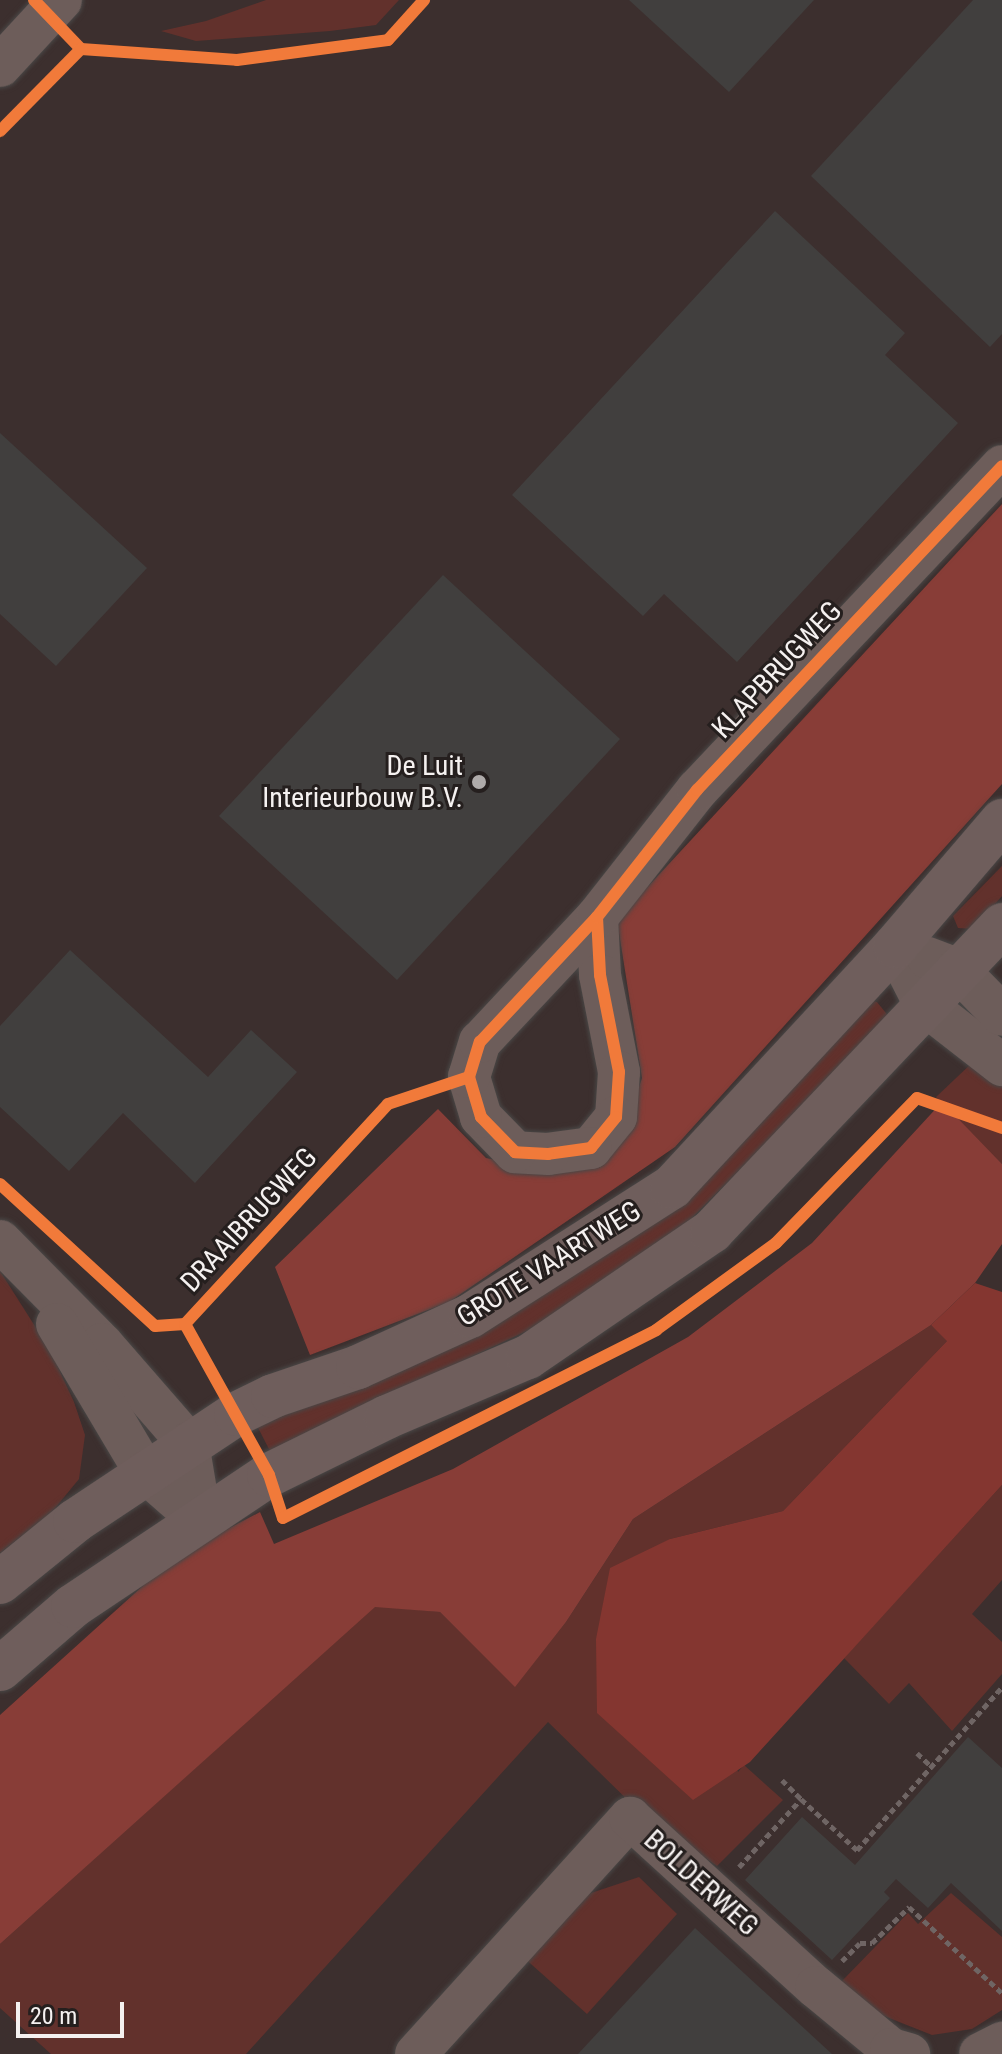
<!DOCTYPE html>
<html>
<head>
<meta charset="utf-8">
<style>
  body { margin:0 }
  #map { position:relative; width:1002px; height:2054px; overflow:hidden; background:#2e2a29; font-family:"Roboto Condensed",sans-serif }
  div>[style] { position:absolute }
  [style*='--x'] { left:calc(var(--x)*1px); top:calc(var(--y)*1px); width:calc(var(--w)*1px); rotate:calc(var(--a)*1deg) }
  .built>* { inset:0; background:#3c2f2e }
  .green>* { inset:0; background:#62312c }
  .forest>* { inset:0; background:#883d37 }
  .water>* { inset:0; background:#843630 }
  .building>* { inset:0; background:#413f3e }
  .path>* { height:5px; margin-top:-2.5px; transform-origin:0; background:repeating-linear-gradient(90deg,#6f6564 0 6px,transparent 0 10px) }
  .roads { filter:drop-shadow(0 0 2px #494746) drop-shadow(0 0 2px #494746) }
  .street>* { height:42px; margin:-21px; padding:0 21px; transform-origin:21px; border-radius:21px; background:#6d5d5a }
  .secondary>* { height:44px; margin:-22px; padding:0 22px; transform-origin:22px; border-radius:22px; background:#6f5e5c }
  .cycleway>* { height:12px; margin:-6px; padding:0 6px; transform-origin:6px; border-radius:6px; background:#f17a3a }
  .dots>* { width:22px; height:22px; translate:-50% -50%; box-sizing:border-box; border:4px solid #251f1e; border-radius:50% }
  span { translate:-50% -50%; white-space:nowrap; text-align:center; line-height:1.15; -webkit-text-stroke:6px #251f1e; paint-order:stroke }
  .street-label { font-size:28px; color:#f5f1f0 }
  .poi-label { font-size:28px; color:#f5f1f0 }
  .right { translate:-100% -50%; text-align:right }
  .scale { position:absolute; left:16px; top:2002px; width:108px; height:36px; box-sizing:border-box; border:4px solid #f5f1f0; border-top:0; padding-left:10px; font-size:24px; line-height:28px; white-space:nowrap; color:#f5f1f0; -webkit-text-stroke:6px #251f1e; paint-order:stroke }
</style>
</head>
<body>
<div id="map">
  <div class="built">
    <i style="clip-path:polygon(0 0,1002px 0,1002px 2054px,0 2054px)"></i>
  </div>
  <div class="green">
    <i style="clip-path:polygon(266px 0,399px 0,376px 25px,330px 31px,196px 41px,161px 31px,206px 21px)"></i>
    <i style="clip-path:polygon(1002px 866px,1002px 896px,973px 929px,958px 928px,953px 916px)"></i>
    <i style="clip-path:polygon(865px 999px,877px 1002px,890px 1018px,681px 1229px,535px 1327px,270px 1451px,254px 1420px,520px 1296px)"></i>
    <i style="clip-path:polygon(974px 1061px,1002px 1086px,1002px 1164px,936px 1097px)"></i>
    <i style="clip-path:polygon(0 1271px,50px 1350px,74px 1402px,85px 1435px,79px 1479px,51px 1513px,0 1553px)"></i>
    <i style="clip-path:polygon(931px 1325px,948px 1340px,783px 1511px,670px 1539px,738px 1772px,744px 1765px,783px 1800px,717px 1866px,646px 1818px,548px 1722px,246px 2054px,51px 2054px,0 2008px,0 1944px,375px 1606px,440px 1612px,515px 1686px,566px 1622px,633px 1519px)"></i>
    <i style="clip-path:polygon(1002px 1485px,1002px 1580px,972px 1614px,1002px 1642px,1002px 1674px,952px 1731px,909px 1683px,889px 1704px,844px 1658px)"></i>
    <i style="clip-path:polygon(639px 1877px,677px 1914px,587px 2014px,522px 1956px,573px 1899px)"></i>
    <i style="clip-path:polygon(951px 1893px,1002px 1937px,1002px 2010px,972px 2029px,932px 2035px,879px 2014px,841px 1982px,908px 1913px,918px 1924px)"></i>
  </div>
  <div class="forest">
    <i style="clip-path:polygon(1002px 504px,1002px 784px,675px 1147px,449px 1302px,310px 1355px,275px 1267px,438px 1109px,486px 1158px,535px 1168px,628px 1121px,642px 1078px,617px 920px)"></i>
    <i style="clip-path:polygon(942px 1102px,1002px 1164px,1002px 1244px,975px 1283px,931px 1325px,633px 1519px,566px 1622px,515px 1687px,440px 1612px,375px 1607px,0 1944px,0 1715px,176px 1556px,260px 1512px,274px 1544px,453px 1469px,688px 1337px,812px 1243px)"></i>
  </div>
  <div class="water">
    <i style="clip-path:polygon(975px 1283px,1002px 1292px,1002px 1485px,750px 1762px,693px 1800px,597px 1713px,596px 1639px,610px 1568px,670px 1539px,783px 1511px,947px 1341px,931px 1325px)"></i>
  </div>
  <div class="building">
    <i style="clip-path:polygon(629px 0,814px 0,729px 92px)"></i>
    <i style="clip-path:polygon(973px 0,1002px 0,1002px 334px,990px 347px,811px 176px)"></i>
    <i style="clip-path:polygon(775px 211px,905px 333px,885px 355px,958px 423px,737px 662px,664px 594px,643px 616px,512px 495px)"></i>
    <i style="clip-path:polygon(0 433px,147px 568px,56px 666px,0 614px)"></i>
    <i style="clip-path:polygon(443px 575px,620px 739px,397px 980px,219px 816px)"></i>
    <i style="clip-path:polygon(70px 950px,208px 1077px,251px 1030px,297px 1072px,195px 1183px,123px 1113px,69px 1171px,0 1107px,0 1026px)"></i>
    <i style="clip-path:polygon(968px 1737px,1002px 1768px,1002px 1931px,951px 1883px,928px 1908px,896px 1879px,884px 1892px,890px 1898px,832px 1960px,745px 1880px,802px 1817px,855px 1865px)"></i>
    <i style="clip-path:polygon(695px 1928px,832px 2054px,578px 2054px)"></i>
  </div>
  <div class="path">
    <i style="--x:917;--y:1753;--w:19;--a:43"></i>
    <i style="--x:782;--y:1780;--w:27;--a:45"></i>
    <i style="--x:739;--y:1867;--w:92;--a:-47.6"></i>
    <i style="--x:801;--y:1799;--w:76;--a:42.3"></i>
    <i style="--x:857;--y:1850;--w:218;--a:-48.3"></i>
    <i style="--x:842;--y:1961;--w:25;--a:-45"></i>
    <i style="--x:860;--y:1943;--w:12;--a:0"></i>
    <i style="--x:872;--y:1943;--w:52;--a:-44.2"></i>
    <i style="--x:909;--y:1907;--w:127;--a:42.8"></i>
  </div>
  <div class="roads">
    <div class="street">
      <i style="--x:0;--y:66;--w:90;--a:-47.3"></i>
      <i style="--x:597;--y:917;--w:58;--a:87"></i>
      <i style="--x:600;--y:975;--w:99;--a:78.9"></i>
      <i style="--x:619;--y:1072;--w:45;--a:93.8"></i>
      <i style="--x:616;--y:1117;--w:40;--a:129"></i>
      <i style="--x:591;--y:1148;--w:43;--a:172.1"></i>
      <i style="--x:548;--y:1154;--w:33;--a:-177"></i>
      <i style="--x:515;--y:1152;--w:49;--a:-134.2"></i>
      <i style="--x:481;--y:1117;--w:42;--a:-106.7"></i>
      <i style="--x:469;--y:1077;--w:37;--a:-73"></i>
      <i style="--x:480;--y:1042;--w:171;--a:-46.9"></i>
      <i style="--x:597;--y:917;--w:162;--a:-51.8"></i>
      <i style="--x:697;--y:790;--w:445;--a:-46.7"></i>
      <i style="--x:895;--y:946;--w:66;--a:63"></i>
      <i style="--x:925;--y:1005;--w:98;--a:37.9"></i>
      <i style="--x:928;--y:958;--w:31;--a:21"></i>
      <i style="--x:957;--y:969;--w:64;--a:45.6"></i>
      <i style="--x:0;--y:1241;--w:145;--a:45.3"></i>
      <i style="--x:102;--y:1344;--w:131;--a:49"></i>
      <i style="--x:188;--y:1443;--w:79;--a:80.5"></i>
      <i style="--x:57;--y:1324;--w:172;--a:59.3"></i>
      <i style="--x:145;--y:1472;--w:74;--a:41.2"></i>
      <i style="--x:416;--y:2054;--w:319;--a:-47.8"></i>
      <i style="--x:630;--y:1818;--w:251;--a:42.3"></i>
      <i style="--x:816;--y:1987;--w:97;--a:39.6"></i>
      <i style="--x:891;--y:2049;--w:19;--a:16"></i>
      <i style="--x:980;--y:2054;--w:25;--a:-27"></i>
    </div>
    <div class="secondary">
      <i style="--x:0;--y:1582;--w:97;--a:-39.1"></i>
      <i style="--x:75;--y:1521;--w:193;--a:-33.6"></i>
      <i style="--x:236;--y:1414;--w:41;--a:-25.9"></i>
      <i style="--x:273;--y:1396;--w:90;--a:-18.8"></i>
      <i style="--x:358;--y:1367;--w:123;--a:-24.5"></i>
      <i style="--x:470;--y:1316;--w:240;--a:-32.6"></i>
      <i style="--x:672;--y:1187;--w:328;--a:-47.2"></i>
      <i style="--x:895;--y:946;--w:165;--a:-49.4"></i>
      <i style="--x:0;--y:1669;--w:96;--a:-40.8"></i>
      <i style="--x:73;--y:1606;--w:236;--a:-33.8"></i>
      <i style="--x:269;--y:1475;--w:131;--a:-26.2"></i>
      <i style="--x:387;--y:1417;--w:153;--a:-23.1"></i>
      <i style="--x:528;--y:1357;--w:223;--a:-34.4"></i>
      <i style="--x:712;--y:1231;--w:422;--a:-46.5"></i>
    </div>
  </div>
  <div class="cycleway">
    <i style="--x:34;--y:0;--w:68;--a:46.2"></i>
    <i style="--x:81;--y:49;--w:156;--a:4"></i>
    <i style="--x:237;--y:60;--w:152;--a:-7.5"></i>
    <i style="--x:388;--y:40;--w:54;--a:-48"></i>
    <i style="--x:0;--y:131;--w:115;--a:-45.4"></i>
    <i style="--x:597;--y:917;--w:58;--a:87"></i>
    <i style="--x:600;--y:975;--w:99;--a:78.9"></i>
    <i style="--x:619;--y:1072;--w:45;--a:93.8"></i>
    <i style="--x:616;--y:1117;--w:40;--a:129"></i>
    <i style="--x:591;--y:1148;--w:43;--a:172.1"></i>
    <i style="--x:548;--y:1154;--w:33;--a:-177"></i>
    <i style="--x:515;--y:1152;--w:49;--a:-134.2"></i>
    <i style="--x:481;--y:1117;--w:42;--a:-106.7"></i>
    <i style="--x:469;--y:1077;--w:37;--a:-73"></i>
    <i style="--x:480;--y:1042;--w:171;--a:-46.9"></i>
    <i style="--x:597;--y:917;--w:162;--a:-51.8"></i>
    <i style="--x:697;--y:790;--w:445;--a:-46.7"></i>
    <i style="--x:0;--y:1184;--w:210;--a:42.5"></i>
    <i style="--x:155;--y:1326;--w:30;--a:-4"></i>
    <i style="--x:185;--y:1324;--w:299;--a:-47.3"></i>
    <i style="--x:388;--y:1104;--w:85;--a:-18.4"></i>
    <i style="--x:185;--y:1324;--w:173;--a:60.9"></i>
    <i style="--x:269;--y:1475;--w:45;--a:72"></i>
    <i style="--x:283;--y:1518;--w:418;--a:-26.7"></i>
    <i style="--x:656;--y:1330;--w:148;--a:-35.9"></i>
    <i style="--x:776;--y:1243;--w:202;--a:-45.8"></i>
    <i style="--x:917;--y:1098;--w:90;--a:19.4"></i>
  </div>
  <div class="dots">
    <i style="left:479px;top:782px;background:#afabaa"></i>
  </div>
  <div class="street-label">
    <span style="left:777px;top:670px;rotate:-47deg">KLAPBRUGWEG</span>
    <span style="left:249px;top:1220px;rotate:-47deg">DRAAIBRUGWEG</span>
    <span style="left:549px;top:1264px;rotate:-32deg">GROTE VAARTWEG</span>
    <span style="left:701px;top:1883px;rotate:42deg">BOLDERWEG</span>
  </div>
  <div class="poi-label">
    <span class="right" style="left:463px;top:782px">De Luit<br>Interieurbouw B.V.</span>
  </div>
  <div class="scale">20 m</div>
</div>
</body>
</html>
